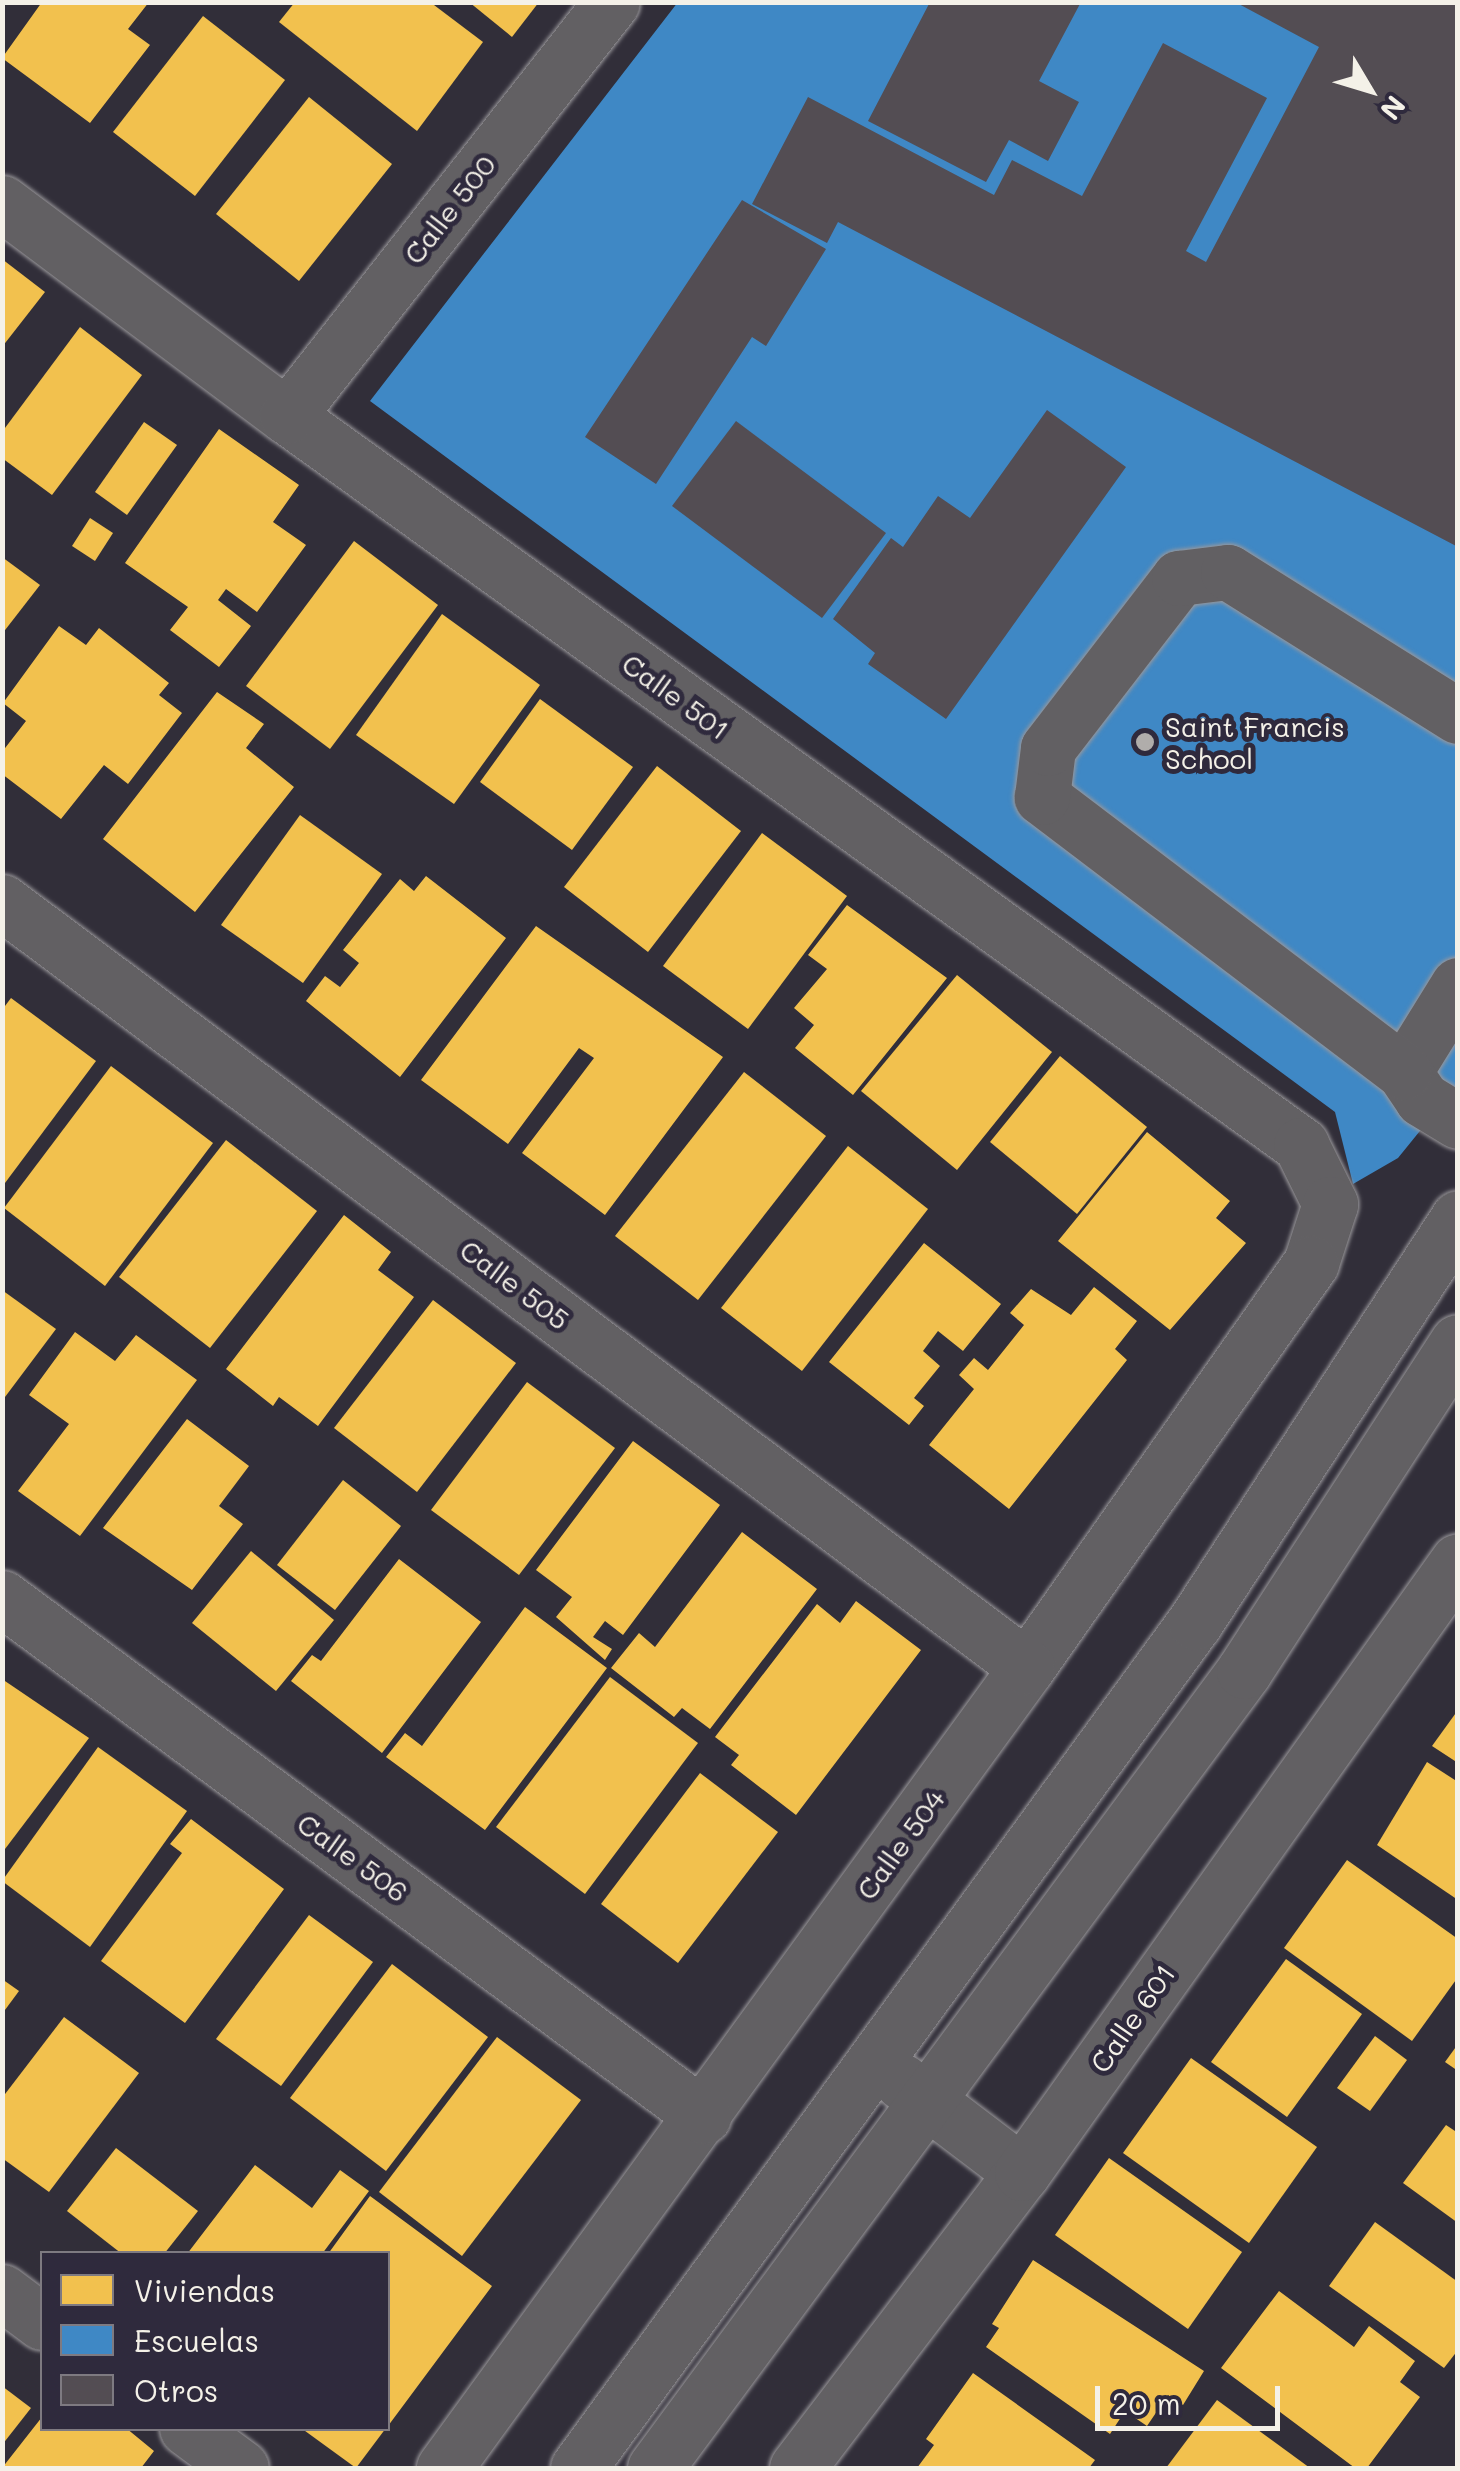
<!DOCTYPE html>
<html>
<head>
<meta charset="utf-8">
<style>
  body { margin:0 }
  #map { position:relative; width:1460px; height:2471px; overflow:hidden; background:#312e39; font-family:Mali,sans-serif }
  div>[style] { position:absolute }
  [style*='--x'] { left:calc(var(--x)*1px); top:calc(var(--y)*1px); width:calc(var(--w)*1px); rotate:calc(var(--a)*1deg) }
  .homes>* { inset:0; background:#f2c14e }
  .schools>* { inset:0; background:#3f88c5 }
  .building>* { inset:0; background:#534d53 }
  .roads { filter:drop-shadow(0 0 2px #9a989b) drop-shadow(0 0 2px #9a989b) }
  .minor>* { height:55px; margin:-27.5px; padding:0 27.5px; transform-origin:27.5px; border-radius:27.5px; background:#626063 }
  .dots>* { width:28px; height:28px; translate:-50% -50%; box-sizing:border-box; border:5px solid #2f2a3d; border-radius:50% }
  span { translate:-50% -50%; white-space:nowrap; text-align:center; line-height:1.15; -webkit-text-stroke:10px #2f2a3d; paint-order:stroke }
  .street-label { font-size:28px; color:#f4f1e8 }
  .poi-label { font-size:28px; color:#f4f1e8 }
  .left { translate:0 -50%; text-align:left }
  .frame { position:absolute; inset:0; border:5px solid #f4f1e8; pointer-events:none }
  .legend { position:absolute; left:40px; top:2251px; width:350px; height:180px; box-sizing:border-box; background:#2f2a3d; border:2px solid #7e7a81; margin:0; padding:12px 18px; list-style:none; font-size:30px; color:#f4f1e8 }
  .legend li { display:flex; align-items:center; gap:20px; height:50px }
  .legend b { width:50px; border:2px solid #7e7a81 }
  .north { position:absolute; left:1320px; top:40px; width:100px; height:100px; -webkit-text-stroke:8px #2f2a3d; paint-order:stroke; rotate:128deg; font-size:28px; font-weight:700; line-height:40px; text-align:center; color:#f4f1e8 }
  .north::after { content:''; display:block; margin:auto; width:35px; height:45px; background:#f4f1e8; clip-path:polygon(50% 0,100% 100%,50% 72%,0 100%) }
  .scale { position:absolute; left:1095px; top:2386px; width:185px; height:45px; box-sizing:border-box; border:5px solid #f4f1e8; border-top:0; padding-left:12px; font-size:30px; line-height:35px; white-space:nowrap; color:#f4f1e8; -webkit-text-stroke:8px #2f2a3d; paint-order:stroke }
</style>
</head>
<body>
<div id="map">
  <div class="homes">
    <i style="clip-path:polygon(42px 2px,149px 2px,128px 29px,150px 45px,90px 123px,2px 58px)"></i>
    <i style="clip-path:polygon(295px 2px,430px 2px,483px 42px,417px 131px,279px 22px)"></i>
    <i style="clip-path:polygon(469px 2px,539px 2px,512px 37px)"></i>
    <i style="clip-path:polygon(203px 16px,285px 80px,195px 196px,113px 132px)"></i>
    <i style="clip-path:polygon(309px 97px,392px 164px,299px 281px,216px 214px)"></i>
    <i style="clip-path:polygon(2px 259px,45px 292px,2px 347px)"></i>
    <i style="clip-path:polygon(80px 327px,142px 375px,52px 495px,2px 458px,2px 432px)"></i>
    <i style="clip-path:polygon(144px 422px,177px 445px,127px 515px,95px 492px)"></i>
    <i style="clip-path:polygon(219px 429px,299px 485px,273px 522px,306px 545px,257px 612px,226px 589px,218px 600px,251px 626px,219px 667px,170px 630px,188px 607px,125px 563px)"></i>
    <i style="clip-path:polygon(90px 518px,113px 533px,95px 561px,72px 546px)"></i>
    <i style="clip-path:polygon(354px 541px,438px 605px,330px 749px,246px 686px)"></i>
    <i style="clip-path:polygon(2px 557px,40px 585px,2px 634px)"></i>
    <i style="clip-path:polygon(442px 614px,540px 685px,454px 804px,356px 735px)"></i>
    <i style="clip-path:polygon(59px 626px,86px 645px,99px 628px,169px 683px,159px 695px,182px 713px,128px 784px,104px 765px,61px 819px,2px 774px,2px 752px,26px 721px,3px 703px)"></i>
    <i style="clip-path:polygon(217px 692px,264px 724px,246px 748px,294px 787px,195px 912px,103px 839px)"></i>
    <i style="clip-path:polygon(540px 699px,633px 767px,572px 850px,480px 782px)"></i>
    <i style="clip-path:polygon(657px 766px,741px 831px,648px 952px,564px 887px)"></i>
    <i style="clip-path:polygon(300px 815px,382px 874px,303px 983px,221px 925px)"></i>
    <i style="clip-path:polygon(762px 833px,847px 896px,748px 1029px,663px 966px)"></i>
    <i style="clip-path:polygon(426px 876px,506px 938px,400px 1077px,306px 1001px,325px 976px,340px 987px,359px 963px,343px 950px,400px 879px,414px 891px)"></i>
    <i style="clip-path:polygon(847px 905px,947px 978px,853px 1095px,795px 1048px,814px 1025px,794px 1008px,827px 969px,808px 955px)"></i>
    <i style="clip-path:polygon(536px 926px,723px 1057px,605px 1215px,522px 1153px,594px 1058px,579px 1048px,508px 1144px,421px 1080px)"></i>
    <i style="clip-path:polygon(957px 975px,1052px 1052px,957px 1170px,861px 1091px)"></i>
    <i style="clip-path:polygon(11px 998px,96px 1061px,2px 1187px,2px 1010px)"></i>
    <i style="clip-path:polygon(1060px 1056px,1147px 1127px,1077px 1214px,990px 1142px)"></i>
    <i style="clip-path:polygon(111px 1066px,213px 1143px,105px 1286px,4px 1208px)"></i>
    <i style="clip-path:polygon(744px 1072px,826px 1136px,698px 1300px,615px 1236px)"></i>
    <i style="clip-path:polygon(1147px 1132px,1230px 1201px,1216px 1218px,1246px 1243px,1170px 1330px,1058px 1241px)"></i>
    <i style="clip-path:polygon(226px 1140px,317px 1211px,210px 1348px,119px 1277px)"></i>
    <i style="clip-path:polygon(848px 1146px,928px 1209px,802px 1371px,721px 1308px)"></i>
    <i style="clip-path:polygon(344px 1215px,391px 1252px,378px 1270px,414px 1297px,318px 1426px,279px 1397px,273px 1406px,226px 1369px)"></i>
    <i style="clip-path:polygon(924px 1243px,1001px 1304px,963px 1351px,938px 1331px,923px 1351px,940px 1366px,914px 1398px,924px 1406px,909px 1425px,829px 1362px)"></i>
    <i style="clip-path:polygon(1094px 1287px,1137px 1321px,1115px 1349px,1127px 1360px,1009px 1509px,929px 1445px,974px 1389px,959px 1375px,974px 1358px,988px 1370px,1024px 1325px,1010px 1313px,1031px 1289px,1071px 1315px)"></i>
    <i style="clip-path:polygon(2px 1290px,56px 1329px,2px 1401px)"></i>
    <i style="clip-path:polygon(433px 1300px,516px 1363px,417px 1492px,334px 1428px)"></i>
    <i style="clip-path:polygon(75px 1332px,115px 1361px,136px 1335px,197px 1380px,80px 1536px,18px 1491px,69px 1424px,29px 1395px)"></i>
    <i style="clip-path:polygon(527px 1382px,615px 1448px,519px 1575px,431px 1510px)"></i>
    <i style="clip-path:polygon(187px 1419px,249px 1466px,219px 1506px,243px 1524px,192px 1590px,103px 1528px)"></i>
    <i style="clip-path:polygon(633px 1441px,720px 1505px,623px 1635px,605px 1621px,593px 1637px,612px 1649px,605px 1660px,556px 1617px,572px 1597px,536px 1570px)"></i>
    <i style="clip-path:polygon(343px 1480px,401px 1526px,335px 1610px,277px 1565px)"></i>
    <i style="clip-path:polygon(742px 1532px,817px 1589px,710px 1729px,682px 1708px,674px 1717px,611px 1668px,639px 1633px,655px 1647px)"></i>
    <i style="clip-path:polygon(251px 1551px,334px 1620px,276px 1691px,192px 1623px)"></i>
    <i style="clip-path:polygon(399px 1559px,481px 1622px,382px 1753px,291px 1681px,312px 1655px,321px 1661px)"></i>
    <i style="clip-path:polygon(856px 1601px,921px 1650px,796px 1815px,731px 1765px,739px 1755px,715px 1737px,817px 1604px,840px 1623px)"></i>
    <i style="clip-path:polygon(525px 1607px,607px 1668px,485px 1830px,386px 1757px,405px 1733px,422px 1746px)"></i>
    <i style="clip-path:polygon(610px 1677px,698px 1743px,585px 1894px,496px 1827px)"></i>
    <i style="clip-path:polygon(2px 1679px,89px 1738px,2px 1853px)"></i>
    <i style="clip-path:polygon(1458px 1710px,1458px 1763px,1432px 1746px)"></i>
    <i style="clip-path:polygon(98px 1747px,187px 1811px,90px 1947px,2px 1881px)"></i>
    <i style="clip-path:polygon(1427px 1762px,1458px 1782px,1458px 1900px,1377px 1845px)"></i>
    <i style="clip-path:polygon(700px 1773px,778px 1832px,678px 1963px,601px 1904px)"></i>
    <i style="clip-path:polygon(191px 1819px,284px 1889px,185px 2023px,101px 1961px,182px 1853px,170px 1844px)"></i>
    <i style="clip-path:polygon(1347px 1860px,1458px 1939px,1458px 1977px,1412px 2041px,1284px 1948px)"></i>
    <i style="clip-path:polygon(309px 1915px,373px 1962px,281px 2086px,216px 2039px)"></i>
    <i style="clip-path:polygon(1286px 1959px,1362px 2014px,1287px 2117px,1211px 2062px)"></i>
    <i style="clip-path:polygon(392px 1964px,488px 2037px,386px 2171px,290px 2098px)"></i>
    <i style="clip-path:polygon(2px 1979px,19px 1991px,2px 2014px)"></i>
    <i style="clip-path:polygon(64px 2017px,139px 2073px,49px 2192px,2px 2158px,2px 2098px)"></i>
    <i style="clip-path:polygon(1375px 2036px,1407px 2060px,1370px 2111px,1337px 2088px)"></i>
    <i style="clip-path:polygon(497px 2037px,581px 2100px,462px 2256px,379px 2192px)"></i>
    <i style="clip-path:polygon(1458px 2044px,1458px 2071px,1445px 2062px)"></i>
    <i style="clip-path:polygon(1191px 2058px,1317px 2147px,1249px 2243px,1123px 2153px)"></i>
    <i style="clip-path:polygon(1446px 2125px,1458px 2133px,1458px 2223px,1403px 2183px)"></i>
    <i style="clip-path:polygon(116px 2148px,198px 2211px,164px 2254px,122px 2254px,67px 2211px)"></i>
    <i style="clip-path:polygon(1109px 2158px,1242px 2252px,1188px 2329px,1055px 2235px)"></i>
    <i style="clip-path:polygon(255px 2165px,312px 2208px,340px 2170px,369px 2191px,322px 2254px,187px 2254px)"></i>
    <i style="clip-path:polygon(370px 2196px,492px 2286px,388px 2426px,388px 2254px,328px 2254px)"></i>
    <i style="clip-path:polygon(1375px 2222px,1458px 2282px,1458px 2350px,1444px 2368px,1329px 2286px)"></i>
    <i style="clip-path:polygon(1033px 2260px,1204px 2371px,1183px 2405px,1168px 2395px,1147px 2426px,1125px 2411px,1110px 2434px,986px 2347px,999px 2328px,992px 2324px)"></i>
    <i style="clip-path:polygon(1279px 2291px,1354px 2347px,1369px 2326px,1415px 2361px,1400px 2382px,1420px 2397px,1367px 2468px,1355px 2468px,1221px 2368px)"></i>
    <i style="clip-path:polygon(973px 2373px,1095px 2460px,1089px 2468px,917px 2468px,934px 2445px,926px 2439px)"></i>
    <i style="clip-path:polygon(2px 2386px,31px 2408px,2px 2445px)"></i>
    <i style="clip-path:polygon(1217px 2400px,1310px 2468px,1166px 2468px)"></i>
    <i style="clip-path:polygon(42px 2417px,42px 2428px,126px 2428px,154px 2451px,141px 2468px,2px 2468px)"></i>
    <i style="clip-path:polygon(301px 2428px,386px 2428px,356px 2468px)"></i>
  </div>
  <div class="schools">
    <i style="clip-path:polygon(678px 2px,1458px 2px,1458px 1084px,1398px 1158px,1353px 1184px,1335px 1112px,370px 401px)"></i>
  </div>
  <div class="building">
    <i style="clip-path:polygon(930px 2px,1081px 2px,1039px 81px,1079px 102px,1048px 161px,1009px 140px,986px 182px,868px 121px)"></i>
    <i style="clip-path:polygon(1235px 2px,1458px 2px,1458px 547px,838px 222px,827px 243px,752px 204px,808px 97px,994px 195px,1012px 160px,1082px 196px,1163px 43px,1267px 98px,1186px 251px,1206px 262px,1319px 47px)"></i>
    <i style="clip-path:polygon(742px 200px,826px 249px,766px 346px,752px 337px,656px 484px,585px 437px)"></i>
    <i style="clip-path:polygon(1047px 410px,1126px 467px,946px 719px,868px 664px,875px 653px,833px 619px,891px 538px,903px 547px,938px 496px,970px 518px)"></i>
    <i style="clip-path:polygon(736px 421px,886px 533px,822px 618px,672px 506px)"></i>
  </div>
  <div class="roads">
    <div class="minor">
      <i style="--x:2;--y:203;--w:356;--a:36.8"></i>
      <i style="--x:287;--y:416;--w:1249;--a:35.71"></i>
      <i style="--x:1301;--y:1145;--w:66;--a:63.8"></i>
      <i style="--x:1330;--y:1204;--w:62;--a:107.9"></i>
      <i style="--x:1311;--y:1263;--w:494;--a:125.1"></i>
      <i style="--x:1027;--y:1667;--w:991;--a:126.05"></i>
      <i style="--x:287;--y:416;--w:526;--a:-51.87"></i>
      <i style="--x:2;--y:902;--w:1279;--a:36.74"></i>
      <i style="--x:1458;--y:985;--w:102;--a:121.8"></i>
      <i style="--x:1404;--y:1072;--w:32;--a:56"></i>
      <i style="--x:1422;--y:1099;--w:42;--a:31.4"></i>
      <i style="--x:1404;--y:1072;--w:455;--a:-142.8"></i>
      <i style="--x:1042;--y:797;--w:49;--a:-83"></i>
      <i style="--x:1048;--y:748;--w:215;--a:-52.4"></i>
      <i style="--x:1179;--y:578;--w:49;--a:-7"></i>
      <i style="--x:1228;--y:572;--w:271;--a:32.1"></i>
      <i style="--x:2;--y:1598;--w:872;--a:36.46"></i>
      <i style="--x:901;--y:2081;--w:152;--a:37.2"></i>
      <i style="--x:2;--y:2292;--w:50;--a:36.9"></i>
      <i style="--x:187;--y:2428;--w:67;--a:36.5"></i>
      <i style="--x:578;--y:2468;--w:1047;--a:-53.9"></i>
      <i style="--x:1195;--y:1622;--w:482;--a:-56.9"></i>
      <i style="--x:655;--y:2468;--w:991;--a:-53.53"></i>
      <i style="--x:1244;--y:1671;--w:392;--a:-57"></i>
      <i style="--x:797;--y:2468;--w:371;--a:-52.7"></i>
      <i style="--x:1022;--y:2173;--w:751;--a:-54.53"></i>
    </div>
  </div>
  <div class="dots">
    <i style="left:1145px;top:742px;background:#b0adab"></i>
  </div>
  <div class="street-label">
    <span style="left:449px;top:209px;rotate:-52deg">Calle 500</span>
    <span style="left:676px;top:696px;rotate:36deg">Calle 501</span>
    <span style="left:515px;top:1284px;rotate:37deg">Calle 505</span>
    <span style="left:900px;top:1844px;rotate:-54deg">Calle 504</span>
    <span style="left:353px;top:1857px;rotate:36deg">Calle 506</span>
    <span style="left:1132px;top:2018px;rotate:-55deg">Calle 601</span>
  </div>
  <div class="poi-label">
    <span class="left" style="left:1165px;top:742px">Saint Francis<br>School</span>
  </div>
  <div class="frame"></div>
  <ul class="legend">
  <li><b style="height:28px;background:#f2c14e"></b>Viviendas</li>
  <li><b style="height:28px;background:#3f88c5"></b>Escuelas</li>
  <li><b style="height:28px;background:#534d53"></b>Otros</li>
  </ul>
  <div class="north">N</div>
  <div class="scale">20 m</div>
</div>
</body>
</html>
